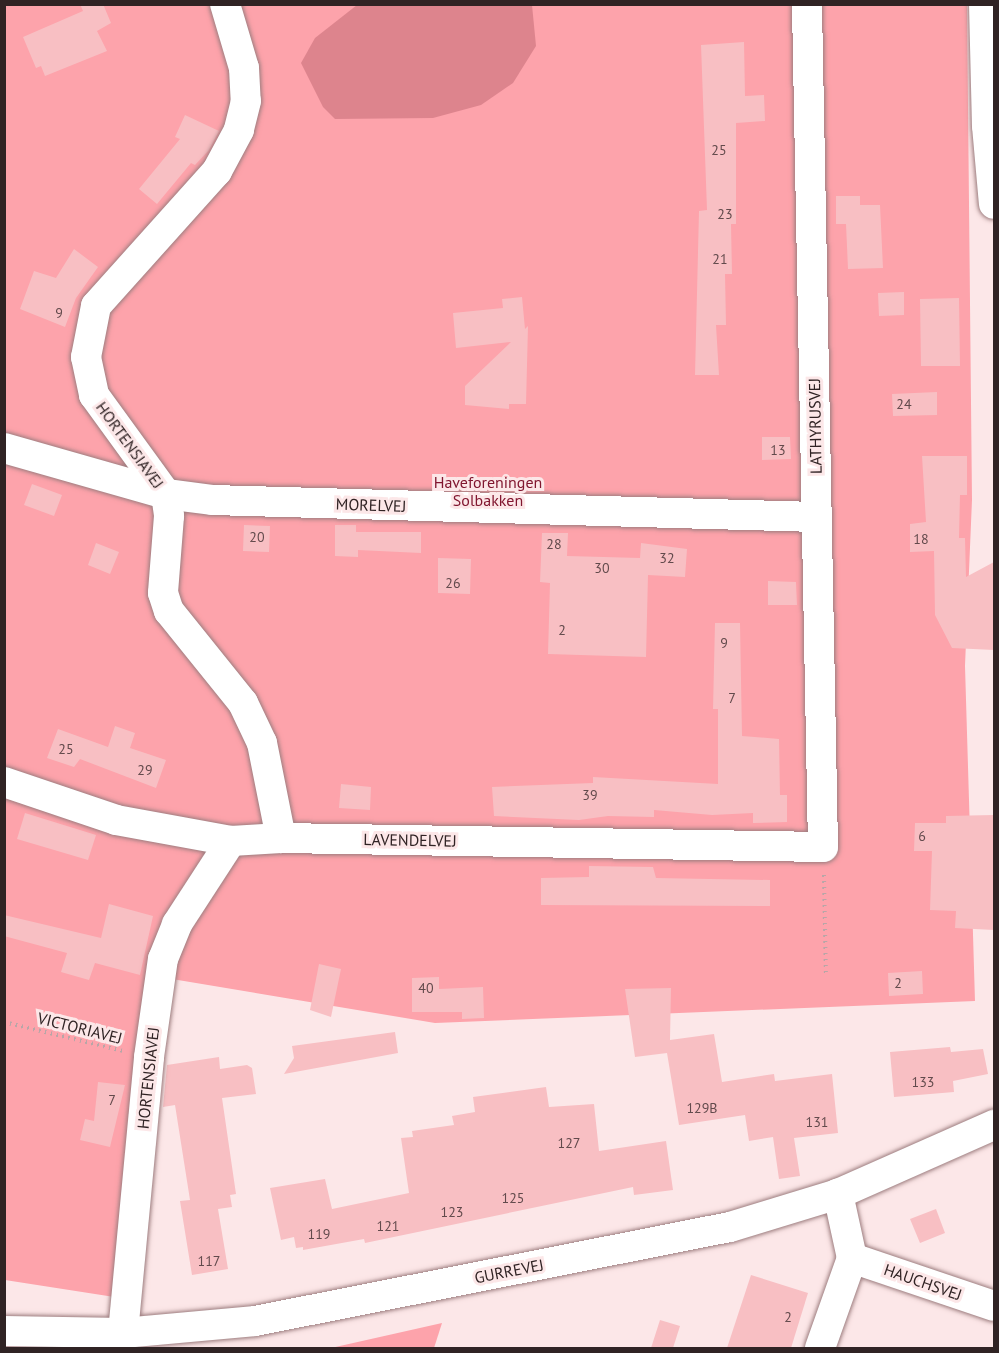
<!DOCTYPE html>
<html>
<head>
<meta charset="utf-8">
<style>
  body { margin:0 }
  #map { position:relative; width:999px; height:1353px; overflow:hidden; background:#fce7e8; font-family:"PT Sans",sans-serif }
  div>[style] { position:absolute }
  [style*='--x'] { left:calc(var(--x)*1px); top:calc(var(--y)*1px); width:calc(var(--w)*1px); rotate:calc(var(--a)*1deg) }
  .green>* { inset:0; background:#fda3ab }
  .water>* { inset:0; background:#dd848d }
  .building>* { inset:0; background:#f8bfc3 }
  .path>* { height:4px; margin-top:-2px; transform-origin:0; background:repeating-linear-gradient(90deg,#b8a6a7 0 1.5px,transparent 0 6px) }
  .roads { filter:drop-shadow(0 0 2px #9d7d7f) drop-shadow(0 0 2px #9d7d7f) }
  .minor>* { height:30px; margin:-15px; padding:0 15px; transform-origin:15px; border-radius:15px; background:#fff }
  span { translate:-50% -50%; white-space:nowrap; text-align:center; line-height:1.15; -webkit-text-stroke:6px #fce7e8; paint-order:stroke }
  .number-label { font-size:14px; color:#624a4c }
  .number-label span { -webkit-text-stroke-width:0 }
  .street-label { font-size:16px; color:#302324 }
  .park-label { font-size:16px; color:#811730 }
  .frame { position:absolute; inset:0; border:6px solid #302324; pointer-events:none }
</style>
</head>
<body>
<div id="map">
  <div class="green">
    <i style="clip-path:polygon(5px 5px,967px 5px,972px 500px,965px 666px,975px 1001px,435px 1023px,172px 979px,140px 1301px,5px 1280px)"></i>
    <i style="clip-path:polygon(442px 1323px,434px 1348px,331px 1348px)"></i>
  </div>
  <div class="water">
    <i style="clip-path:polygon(357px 5px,532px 5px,536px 46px,513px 83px,481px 105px,433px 118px,335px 119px,323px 107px,301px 63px,315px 38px)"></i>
  </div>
  <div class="building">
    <i style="clip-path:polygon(80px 4px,103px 4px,111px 23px,97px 31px,107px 51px,45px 76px,41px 66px,36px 68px,23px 37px,83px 11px)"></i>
    <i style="clip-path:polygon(744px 42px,745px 96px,764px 95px,765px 121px,736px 123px,736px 224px,731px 224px,732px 274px,725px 274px,726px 325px,716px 325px,719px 375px,695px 375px,699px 211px,707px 210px,701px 45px)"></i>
    <i style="clip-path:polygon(185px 115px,219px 131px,209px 150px,195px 165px,191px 163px,157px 204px,139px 189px,180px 139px,175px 137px)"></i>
    <i style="clip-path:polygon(836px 196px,860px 196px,860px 205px,880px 205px,883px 268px,848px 269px,846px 224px,836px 224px)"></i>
    <i style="clip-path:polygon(74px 249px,98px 267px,76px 298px,65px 327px,20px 309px,34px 271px,56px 278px)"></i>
    <i style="clip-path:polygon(904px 292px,904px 315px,879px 316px,878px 293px)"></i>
    <i style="clip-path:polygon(522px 297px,525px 329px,528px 326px,526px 404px,509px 404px,509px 409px,465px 405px,465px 386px,511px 342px,456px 348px,453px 313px,503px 308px,502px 299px)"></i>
    <i style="clip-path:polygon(959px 298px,960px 366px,921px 366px,920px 299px)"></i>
    <i style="clip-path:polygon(937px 392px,937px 415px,893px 416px,892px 394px)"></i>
    <i style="clip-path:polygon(762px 437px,790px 437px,791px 459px,762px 460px)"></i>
    <i style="clip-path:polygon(922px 456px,967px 456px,967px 495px,960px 495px,959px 538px,965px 538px,966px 577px,994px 562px,994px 650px,952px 648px,935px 615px,934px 551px,910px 552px,910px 524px,926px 522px)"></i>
    <i style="clip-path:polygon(32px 484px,62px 495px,54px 516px,24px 505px)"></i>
    <i style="clip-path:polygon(244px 525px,270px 526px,269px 552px,243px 551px)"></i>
    <i style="clip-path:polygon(335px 525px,356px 525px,356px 532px,421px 532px,421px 553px,358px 550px,358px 557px,335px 556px)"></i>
    <i style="clip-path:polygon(542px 533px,568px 533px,567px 556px,640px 558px,641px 543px,687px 549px,685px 577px,648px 575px,646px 657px,548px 654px,550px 583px,540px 582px)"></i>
    <i style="clip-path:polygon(96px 543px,119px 552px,110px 574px,88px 565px)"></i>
    <i style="clip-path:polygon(438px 558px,471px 559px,470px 594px,438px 593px)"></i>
    <i style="clip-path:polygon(768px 581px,796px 582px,797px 605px,768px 605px)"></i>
    <i style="clip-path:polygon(715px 623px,740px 623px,742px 736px,779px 739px,780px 795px,787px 795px,787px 822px,753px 823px,753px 813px,712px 815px,654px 810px,654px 817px,608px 816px,579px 820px,494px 816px,492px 787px,593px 783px,593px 777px,718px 784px,718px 709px,713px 709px)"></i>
    <i style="clip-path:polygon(115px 726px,135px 733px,130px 748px,166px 760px,156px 788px,80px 759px,74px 767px,47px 758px,58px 729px,108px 747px)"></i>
    <i style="clip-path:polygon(341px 784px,371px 787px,370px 810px,339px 808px)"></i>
    <i style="clip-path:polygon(25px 813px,96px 835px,88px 860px,17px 839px)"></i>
    <i style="clip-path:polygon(994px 815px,994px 930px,955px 928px,956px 911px,930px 910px,932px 851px,914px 851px,915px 823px,946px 823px,946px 816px)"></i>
    <i style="clip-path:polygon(589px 866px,653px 867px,656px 878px,770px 880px,770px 906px,541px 905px,541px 878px,589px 877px)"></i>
    <i style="clip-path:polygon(109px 904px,153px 916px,140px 975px,95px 963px,89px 980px,61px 972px,67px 953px,4px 936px,4px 915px,101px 938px)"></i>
    <i style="clip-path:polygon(319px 964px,341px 969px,331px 1017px,310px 1010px)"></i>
    <i style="clip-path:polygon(922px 971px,923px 994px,889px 996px,888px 973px)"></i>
    <i style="clip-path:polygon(439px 977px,439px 989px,483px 987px,484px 1018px,462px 1019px,462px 1012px,412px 1012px,412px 978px)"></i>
    <i style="clip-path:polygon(671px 988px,670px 1040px,714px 1034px,722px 1082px,774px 1074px,775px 1081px,832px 1074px,838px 1133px,794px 1138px,800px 1176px,779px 1179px,773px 1137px,749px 1141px,745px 1115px,679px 1125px,667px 1053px,635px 1057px,625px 989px)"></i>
    <i style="clip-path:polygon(395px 1032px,398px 1053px,284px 1074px,294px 1058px,292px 1046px)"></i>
    <i style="clip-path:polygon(950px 1047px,951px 1052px,983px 1049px,988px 1074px,953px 1081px,954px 1092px,894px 1097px,890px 1052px)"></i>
    <i style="clip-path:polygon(219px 1057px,220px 1069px,247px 1065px,252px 1068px,256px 1094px,222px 1098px,236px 1194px,230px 1195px,232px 1207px,218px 1209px,228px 1269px,192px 1275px,180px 1201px,190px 1200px,175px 1105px,163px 1107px,167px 1065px)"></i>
    <i style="clip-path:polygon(98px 1082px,125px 1085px,110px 1147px,80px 1140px,85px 1119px,94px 1121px)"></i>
    <i style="clip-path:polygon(546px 1087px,549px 1107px,594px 1104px,599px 1151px,666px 1141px,673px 1190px,634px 1195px,633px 1187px,365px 1243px,364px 1239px,303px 1250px,303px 1247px,296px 1248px,294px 1237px,281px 1240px,270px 1188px,325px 1179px,332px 1209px,409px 1193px,401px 1138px,413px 1137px,412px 1131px,454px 1125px,452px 1116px,475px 1112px,473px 1097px)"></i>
    <i style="clip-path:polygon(936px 1209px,945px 1233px,920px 1243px,910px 1219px)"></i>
    <i style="clip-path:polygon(751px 1275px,808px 1293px,791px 1348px,727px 1348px)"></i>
    <i style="clip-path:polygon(660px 1320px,680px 1326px,673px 1348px,651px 1348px)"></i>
  </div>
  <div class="path">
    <i style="--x:824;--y:875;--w:100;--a:88.9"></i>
    <i style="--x:4;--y:1022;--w:122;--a:13.7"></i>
  </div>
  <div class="roads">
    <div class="minor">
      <i style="--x:225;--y:4;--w:67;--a:73.5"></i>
      <i style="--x:244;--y:68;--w:33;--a:87"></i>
      <i style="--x:246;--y:101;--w:30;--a:104"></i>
      <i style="--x:239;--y:130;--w:47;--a:118.2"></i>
      <i style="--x:217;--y:171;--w:181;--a:131.9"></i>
      <i style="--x:96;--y:306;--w:52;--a:101.1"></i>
      <i style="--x:86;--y:357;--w:39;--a:78"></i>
      <i style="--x:94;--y:395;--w:122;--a:54"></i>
      <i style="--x:166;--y:494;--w:22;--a:82"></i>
      <i style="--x:169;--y:516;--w:77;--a:94.5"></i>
      <i style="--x:163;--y:593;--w:19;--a:72"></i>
      <i style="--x:169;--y:611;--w:118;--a:51.2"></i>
      <i style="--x:243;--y:703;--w:44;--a:64.6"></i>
      <i style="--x:262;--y:743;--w:97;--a:78.7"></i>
      <i style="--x:984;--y:4;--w:122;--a:88.6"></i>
      <i style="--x:987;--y:126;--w:78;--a:84.9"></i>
      <i style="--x:4;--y:448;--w:168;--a:15.9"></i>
      <i style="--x:166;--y:494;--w:46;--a:7.4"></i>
      <i style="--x:212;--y:500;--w:605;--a:1.61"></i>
      <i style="--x:4;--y:782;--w:118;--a:18.7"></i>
      <i style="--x:116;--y:820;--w:117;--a:10.3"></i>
      <i style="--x:231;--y:841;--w:50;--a:-3.4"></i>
      <i style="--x:281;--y:838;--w:542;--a:0.95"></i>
      <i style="--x:823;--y:847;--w:843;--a:-91.09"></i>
      <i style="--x:852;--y:1258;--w:150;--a:18.7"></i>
      <i style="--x:4;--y:1331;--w:119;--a:1"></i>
      <i style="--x:123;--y:1333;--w:133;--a:-5.2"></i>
      <i style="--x:255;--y:1321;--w:484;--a:-11.2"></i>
      <i style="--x:730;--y:1227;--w:113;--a:-17"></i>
      <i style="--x:838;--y:1194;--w:171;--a:-23.9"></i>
      <i style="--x:123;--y:1333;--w:277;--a:-84.6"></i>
      <i style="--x:149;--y:1057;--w:99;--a:-81.9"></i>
      <i style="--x:163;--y:959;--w:38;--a:-68"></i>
      <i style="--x:177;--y:924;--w:99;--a:-57"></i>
      <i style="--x:820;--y:1348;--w:96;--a:-70.4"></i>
      <i style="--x:852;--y:1258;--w:66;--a:-102.3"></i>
    </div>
  </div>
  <div class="number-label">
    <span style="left:719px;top:150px">25</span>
    <span style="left:725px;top:214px">23</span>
    <span style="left:720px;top:259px">21</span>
    <span style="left:59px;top:313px">9</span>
    <span style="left:904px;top:404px">24</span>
    <span style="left:778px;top:450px">13</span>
    <span style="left:257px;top:537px">20</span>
    <span style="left:921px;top:539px">18</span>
    <span style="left:554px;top:544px">28</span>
    <span style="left:667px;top:558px">32</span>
    <span style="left:602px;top:568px">30</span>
    <span style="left:453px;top:583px">26</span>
    <span style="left:562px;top:630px">2</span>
    <span style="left:724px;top:643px">9</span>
    <span style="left:732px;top:698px">7</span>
    <span style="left:66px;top:749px">25</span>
    <span style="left:145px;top:770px">29</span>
    <span style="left:590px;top:795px">39</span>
    <span style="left:922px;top:836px">6</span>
    <span style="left:898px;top:983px">2</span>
    <span style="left:426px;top:988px">40</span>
    <span style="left:923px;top:1082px">133</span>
    <span style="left:112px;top:1100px">7</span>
    <span style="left:702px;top:1108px">129B</span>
    <span style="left:817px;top:1122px">131</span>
    <span style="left:569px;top:1143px">127</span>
    <span style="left:513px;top:1198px">125</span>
    <span style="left:452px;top:1212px">123</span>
    <span style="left:388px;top:1226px">121</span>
    <span style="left:319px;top:1234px">119</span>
    <span style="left:209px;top:1261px">117</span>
    <span style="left:788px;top:1317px">2</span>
  </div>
  <div class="street-label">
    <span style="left:815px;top:426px;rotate:-91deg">LATHYRUSVEJ</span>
    <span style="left:130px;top:445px;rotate:54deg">HORTENSIAVEJ</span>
    <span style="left:371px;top:505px;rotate:2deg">MORELVEJ</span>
    <span style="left:410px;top:840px;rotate:1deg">LAVENDELVEJ</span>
    <span style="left:80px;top:1028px;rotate:14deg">VICTORIAVEJ</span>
    <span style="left:148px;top:1078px;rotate:-84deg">HORTENSIAVEJ</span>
    <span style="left:509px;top:1271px;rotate:-11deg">GURREVEJ</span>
    <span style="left:923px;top:1282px;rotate:19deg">HAUCHSVEJ</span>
  </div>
  <div class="park-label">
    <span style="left:488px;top:491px">Haveforeningen<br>Solbakken</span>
  </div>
  <div class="frame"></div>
</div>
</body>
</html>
